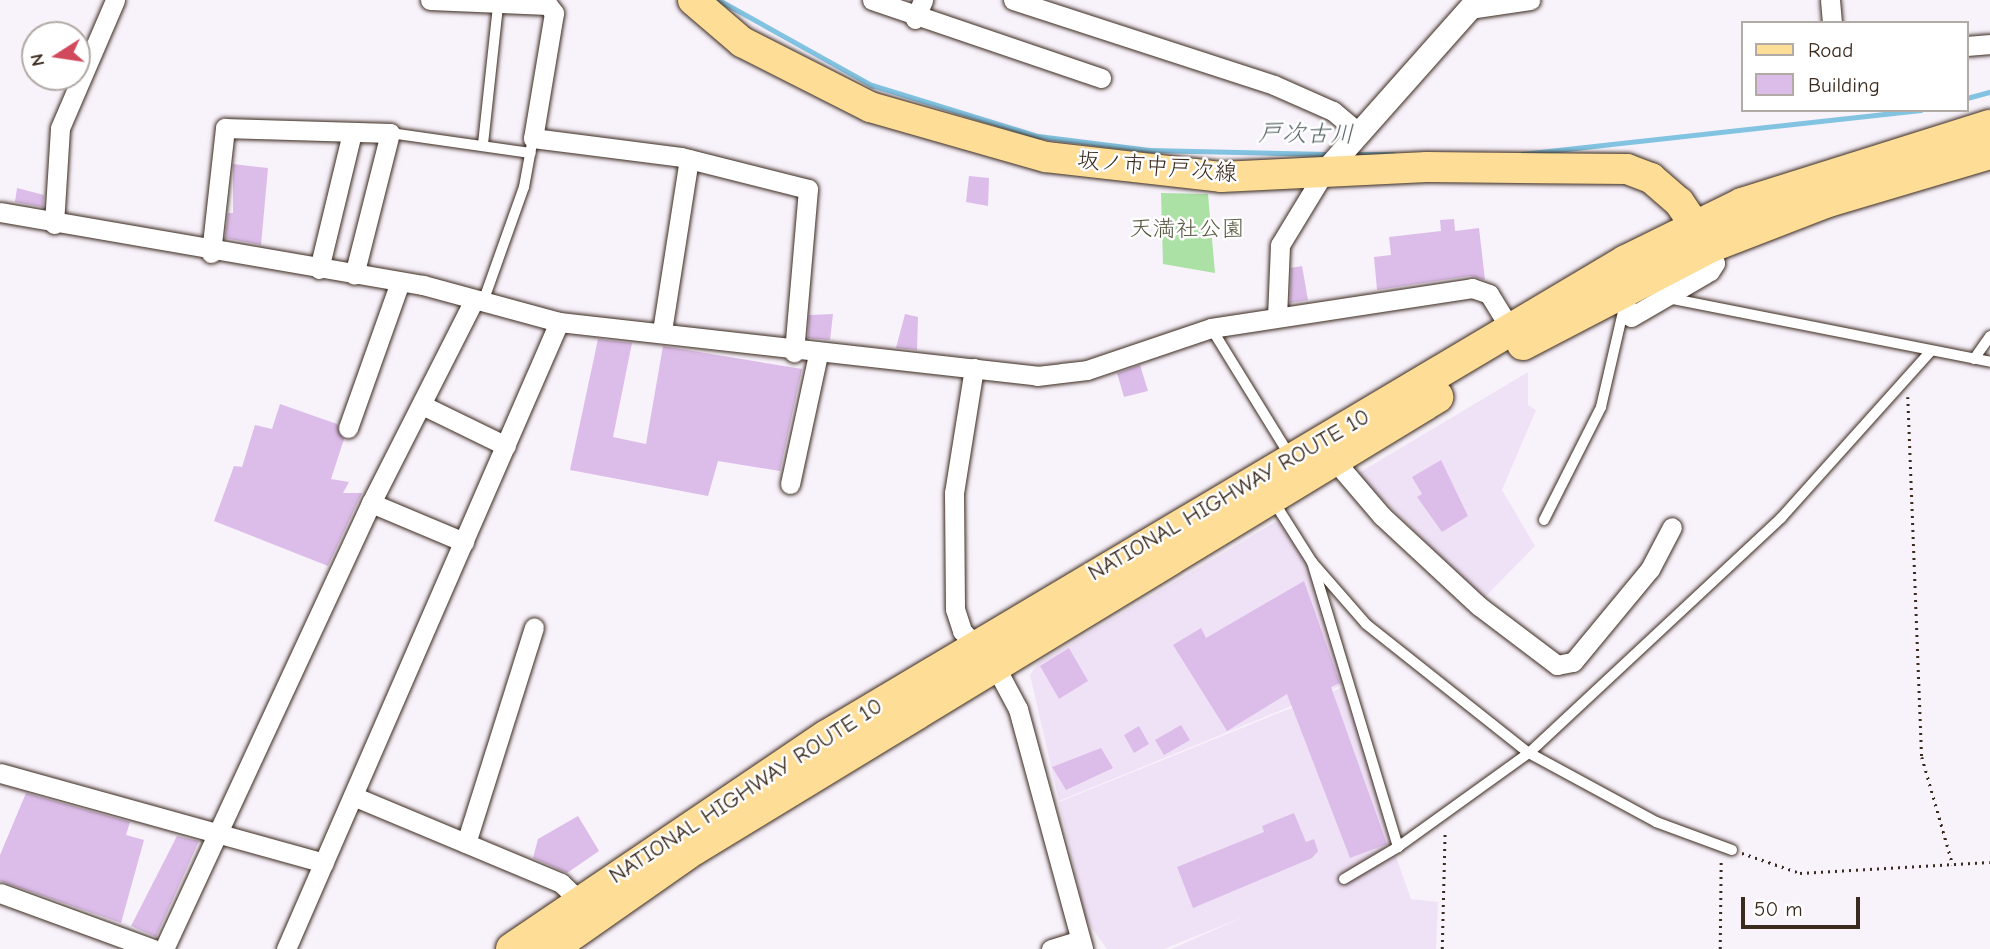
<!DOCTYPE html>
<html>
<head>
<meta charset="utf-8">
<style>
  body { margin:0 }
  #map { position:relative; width:1990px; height:949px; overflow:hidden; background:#f8f2fb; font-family:"Comic Neue","Klee One",sans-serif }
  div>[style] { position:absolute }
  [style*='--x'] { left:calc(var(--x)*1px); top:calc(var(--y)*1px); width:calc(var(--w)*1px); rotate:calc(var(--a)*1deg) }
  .built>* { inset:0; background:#f0e2f6 }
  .green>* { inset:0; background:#abe1a4 }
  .stream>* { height:4.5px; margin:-2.25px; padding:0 2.25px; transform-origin:2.25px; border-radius:2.25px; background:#82c3e2 }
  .building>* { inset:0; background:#dcbde9 }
  .path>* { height:2.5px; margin-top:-1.25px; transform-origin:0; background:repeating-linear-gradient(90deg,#3b2a1e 0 2px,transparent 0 7px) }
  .roads { filter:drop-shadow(0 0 2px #3b2a1e) drop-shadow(0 0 2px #3b2a1e) }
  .service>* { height:10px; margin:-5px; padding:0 5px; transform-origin:5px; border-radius:5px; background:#fff }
  .minor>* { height:19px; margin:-9.5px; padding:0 9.5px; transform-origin:9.5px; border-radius:9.5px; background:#fff }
  .tertiary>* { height:23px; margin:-11.5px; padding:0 11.5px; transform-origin:11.5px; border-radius:11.5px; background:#fff }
  .primary>* { height:30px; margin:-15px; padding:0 15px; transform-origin:15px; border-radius:15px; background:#fedd96 }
  .trunk>* { height:32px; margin:-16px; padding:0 16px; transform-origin:16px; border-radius:16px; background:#fedd96 }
  span { translate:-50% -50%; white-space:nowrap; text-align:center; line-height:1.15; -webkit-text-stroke:5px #fff; paint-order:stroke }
  .street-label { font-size:23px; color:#3b2a1e }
  .park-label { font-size:23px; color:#575840 }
  .water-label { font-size:24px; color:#546063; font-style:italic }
  .legend { position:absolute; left:1741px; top:21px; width:228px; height:91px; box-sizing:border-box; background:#fff; border:2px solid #b1aaa5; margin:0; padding:9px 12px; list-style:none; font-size:21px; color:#3b2a1e }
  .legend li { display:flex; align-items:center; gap:14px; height:35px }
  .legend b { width:35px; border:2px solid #b1aaa5 }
  .north { position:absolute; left:21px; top:21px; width:70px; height:70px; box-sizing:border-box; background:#fff; border:2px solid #b1aaa5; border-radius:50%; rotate:258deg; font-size:19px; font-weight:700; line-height:28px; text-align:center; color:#3b2a1e }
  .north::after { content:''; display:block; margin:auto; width:24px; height:32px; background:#d1495b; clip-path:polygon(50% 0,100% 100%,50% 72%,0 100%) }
  .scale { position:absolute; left:1741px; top:897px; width:119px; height:32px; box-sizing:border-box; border:4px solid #3b2a1e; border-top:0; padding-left:9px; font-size:21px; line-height:24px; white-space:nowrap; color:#3b2a1e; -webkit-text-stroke:5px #fff; paint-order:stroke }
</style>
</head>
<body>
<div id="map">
  <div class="built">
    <i style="clip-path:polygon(1528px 372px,1528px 405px,1536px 410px,1502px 490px,1535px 546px,1483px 599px,1357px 474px)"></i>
    <i style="clip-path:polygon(1277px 521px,1308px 565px,1343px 685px,1059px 801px,1030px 675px,1038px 663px)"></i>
    <i style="clip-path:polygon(1343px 687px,1393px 847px,1343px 877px,1164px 949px,1107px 949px,1086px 920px,1059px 802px)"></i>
    <i style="clip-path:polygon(1394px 851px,1411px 899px,1438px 902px,1436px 949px,1171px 949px)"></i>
  </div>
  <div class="green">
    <i style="clip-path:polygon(1161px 193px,1208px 194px,1215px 273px,1163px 264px)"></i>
  </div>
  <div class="stream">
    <i style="--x:719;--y:0;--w:175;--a:29.1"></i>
    <i style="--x:872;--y:85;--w:174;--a:17.1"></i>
    <i style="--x:1038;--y:136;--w:112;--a:7.2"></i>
    <i style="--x:1149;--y:150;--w:179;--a:1.3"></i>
    <i style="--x:1967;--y:98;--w:24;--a:-15"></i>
    <i style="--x:1350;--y:154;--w:44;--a:0"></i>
    <i style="--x:1522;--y:154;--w:401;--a:-6.3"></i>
  </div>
  <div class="building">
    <i style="clip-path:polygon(233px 164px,268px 168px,261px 245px,225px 238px,228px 213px,233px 213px)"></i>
    <i style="clip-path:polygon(969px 176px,989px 178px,988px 206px,966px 202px)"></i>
    <i style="clip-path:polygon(17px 188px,44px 195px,43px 207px,15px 202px)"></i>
    <i style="clip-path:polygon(1454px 219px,1455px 231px,1479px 228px,1485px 280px,1470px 276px,1377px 290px,1374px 257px,1391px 255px,1389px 237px,1441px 231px,1440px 220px)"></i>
    <i style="clip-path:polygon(1302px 266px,1308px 300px,1290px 303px,1291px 268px)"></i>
    <i style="clip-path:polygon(833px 314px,830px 340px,808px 338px,809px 315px)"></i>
    <i style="clip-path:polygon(905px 314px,918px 317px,917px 350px,896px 348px)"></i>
    <i style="clip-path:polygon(598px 339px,632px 343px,613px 437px,646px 444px,663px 346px,802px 369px,780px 471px,718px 461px,708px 496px,570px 470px)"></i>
    <i style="clip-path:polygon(1140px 365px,1148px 391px,1124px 397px,1117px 373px)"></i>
    <i style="clip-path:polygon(280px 404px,337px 424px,344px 439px,331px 479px,349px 482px,343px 493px,362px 493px,328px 566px,214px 521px,234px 466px,242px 467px,255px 425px,272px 429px)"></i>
    <i style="clip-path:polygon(1441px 460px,1468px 516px,1442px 532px,1417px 497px,1422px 494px,1412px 477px)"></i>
    <i style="clip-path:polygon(1304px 581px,1340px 683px,1331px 687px,1387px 844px,1350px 858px,1287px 694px,1227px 731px,1173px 645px,1201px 628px,1206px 638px)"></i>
    <i style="clip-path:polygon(1069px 648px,1088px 681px,1059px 699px,1040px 666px)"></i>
    <i style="clip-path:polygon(1181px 725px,1190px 740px,1164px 755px,1155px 740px)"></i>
    <i style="clip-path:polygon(1139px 726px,1149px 744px,1134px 753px,1124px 735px)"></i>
    <i style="clip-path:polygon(1101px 748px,1113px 768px,1066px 790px,1052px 767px)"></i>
    <i style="clip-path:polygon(26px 793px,130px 822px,126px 835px,144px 840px,121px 923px,0 881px,0 855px)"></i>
    <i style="clip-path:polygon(1294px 813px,1306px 842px,1314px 839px,1318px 851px,1312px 858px,1193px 908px,1177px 867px,1264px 832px,1262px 826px)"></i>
    <i style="clip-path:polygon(578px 816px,599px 851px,567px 873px,533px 858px,538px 839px)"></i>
    <i style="clip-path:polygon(177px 836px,199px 841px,156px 937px,131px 926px)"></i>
  </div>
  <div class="path">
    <i style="--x:1908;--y:397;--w:360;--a:87.8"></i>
    <i style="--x:1922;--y:757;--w:112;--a:74"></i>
    <i style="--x:1742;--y:853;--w:61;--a:19"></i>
    <i style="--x:1800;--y:873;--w:190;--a:-3.3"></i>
    <i style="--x:1442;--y:949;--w:119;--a:-88.6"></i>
    <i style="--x:1720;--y:949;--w:91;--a:-89.4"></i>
  </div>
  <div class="roads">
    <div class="service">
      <i style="--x:390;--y:133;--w:142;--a:8.1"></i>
      <i style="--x:483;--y:144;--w:140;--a:-83.8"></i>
      <i style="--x:1668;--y:298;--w:328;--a:11.2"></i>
      <i style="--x:483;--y:302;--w:122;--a:-70.4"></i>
      <i style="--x:524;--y:187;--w:50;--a:-79.6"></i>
      <i style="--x:1211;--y:328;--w:150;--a:58.3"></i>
      <i style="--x:1974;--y:359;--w:28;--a:-55"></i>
      <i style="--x:1274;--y:502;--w:71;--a:57.7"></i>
      <i style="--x:1312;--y:562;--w:82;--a:48.9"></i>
      <i style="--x:1366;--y:624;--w:208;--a:38.4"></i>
      <i style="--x:1529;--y:753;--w:145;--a:28.5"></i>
      <i style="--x:1656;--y:822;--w:81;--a:20.2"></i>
      <i style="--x:1544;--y:520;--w:127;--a:-63.2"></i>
      <i style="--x:1601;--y:407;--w:98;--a:-77"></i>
      <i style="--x:1312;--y:562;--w:298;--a:73.2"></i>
      <i style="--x:1398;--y:847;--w:161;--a:-35.7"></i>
      <i style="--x:1529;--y:753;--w:345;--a:-43"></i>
      <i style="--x:1781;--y:518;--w:224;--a:-48.1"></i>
      <i style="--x:1344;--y:879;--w:63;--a:-30.7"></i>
    </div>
    <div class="minor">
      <i style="--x:430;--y:0;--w:118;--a:2.4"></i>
      <i style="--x:548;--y:5;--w:10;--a:53"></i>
      <i style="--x:554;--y:13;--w:127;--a:99.5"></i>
      <i style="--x:533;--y:138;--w:149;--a:7.3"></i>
      <i style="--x:681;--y:157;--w:131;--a:14.1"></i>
      <i style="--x:808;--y:189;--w:164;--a:94.9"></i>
      <i style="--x:872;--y:0;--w:242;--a:18.8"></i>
      <i style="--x:1013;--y:0;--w:274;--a:18"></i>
      <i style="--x:1274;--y:85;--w:64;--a:23.8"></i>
      <i style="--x:1333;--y:111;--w:31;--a:40"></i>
      <i style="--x:1830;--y:0;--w:23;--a:85"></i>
      <i style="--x:1470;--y:9;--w:61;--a:-8.5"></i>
      <i style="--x:915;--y:19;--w:21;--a:-67"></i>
      <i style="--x:1967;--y:46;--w:23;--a:-5"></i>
      <i style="--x:0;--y:212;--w:429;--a:9.8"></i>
      <i style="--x:423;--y:285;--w:141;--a:15.2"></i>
      <i style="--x:559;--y:322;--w:481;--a:6.4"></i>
      <i style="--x:1037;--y:376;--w:50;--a:-6.8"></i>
      <i style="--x:1087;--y:370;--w:131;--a:-18.7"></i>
      <i style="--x:1211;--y:328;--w:264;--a:-8.7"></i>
      <i style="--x:1472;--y:288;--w:18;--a:19"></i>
      <i style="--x:1489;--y:294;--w:52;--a:58.5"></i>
      <i style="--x:54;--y:224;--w:96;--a:-86.4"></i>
      <i style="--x:60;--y:128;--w:139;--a:-66.7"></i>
      <i style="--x:211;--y:253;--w:126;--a:-83.6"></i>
      <i style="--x:225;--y:128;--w:165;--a:1.7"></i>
      <i style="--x:390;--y:133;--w:146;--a:104.2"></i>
      <i style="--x:319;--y:269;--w:140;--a:-76.4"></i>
      <i style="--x:1620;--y:294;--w:25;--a:64"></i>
      <i style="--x:1631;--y:317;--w:91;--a:-30.2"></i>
      <i style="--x:1710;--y:271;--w:9;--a:-58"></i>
      <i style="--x:1715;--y:263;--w:17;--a:-111"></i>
      <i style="--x:1277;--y:317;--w:72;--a:-87.6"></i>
      <i style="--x:1280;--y:245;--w:87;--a:-58.7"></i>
      <i style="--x:662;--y:331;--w:174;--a:-81.1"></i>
      <i style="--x:974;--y:368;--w:127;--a:99.1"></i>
      <i style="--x:954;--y:493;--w:116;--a:89.5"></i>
      <i style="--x:955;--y:609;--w:23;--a:72"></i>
      <i style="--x:962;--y:631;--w:46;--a:45.9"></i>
      <i style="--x:994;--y:664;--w:51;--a:61.9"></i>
      <i style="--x:1018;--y:709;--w:249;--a:74.8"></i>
      <i style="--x:424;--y:406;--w:91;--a:26"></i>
      <i style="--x:348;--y:428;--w:155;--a:-70.4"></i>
      <i style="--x:1335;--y:461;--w:72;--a:49.5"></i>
      <i style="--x:1382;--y:516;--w:132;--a:42.9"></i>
      <i style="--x:1479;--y:606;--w:98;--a:37.1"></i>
      <i style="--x:1557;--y:665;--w:16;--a:-11"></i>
      <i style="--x:1573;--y:662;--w:121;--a:-50.4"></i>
      <i style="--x:1650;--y:569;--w:47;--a:-62.4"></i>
      <i style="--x:790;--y:484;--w:133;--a:-77.8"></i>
      <i style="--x:371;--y:503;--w:101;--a:22.8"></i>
      <i style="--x:0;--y:773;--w:336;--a:15.5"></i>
      <i style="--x:353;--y:796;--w:225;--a:22.7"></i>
      <i style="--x:561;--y:883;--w:36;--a:44"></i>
      <i style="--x:466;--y:843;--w:226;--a:-72.5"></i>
      <i style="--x:0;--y:893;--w:163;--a:20.1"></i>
      <i style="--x:164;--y:949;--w:492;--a:-65.1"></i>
      <i style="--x:371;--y:503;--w:228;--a:-63.1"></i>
      <i style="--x:286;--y:949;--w:684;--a:-66.47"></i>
      <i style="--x:1051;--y:949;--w:28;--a:-17"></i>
    </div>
    <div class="tertiary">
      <i style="--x:1325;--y:171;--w:229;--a:-48.4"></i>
    </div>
    <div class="primary">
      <i style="--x:693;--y:0;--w:65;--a:40.6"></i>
      <i style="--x:742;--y:42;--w:144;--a:26.9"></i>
      <i style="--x:870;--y:107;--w:183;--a:15.9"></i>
      <i style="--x:1046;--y:157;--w:176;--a:6.5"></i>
      <i style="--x:1221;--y:177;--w:206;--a:-2.8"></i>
      <i style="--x:1427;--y:167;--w:200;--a:0.6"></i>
      <i style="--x:1627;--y:169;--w:26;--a:21"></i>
      <i style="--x:1651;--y:178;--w:37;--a:41"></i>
      <i style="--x:1679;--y:202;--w:52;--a:56"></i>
    </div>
    <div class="trunk">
      <i style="--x:1523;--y:344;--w:210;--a:-27.5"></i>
      <i style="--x:1709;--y:247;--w:128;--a:-21.1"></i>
      <i style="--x:1828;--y:201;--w:169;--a:-16.5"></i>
      <i style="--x:512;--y:949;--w:380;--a:-34.1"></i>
      <i style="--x:827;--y:736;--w:930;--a:-30.73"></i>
      <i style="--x:1626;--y:261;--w:129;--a:-26.2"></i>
      <i style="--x:1742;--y:204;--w:260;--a:-17.5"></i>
      <i style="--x:551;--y:949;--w:174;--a:-35"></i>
      <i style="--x:694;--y:849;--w:870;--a:-31.31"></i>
    </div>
  </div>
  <div class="street-label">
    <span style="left:1157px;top:167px;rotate:5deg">坂ノ市中戸次線</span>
    <span style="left:1229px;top:495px;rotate:-30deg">NATIONAL HIGHWAY ROUTE 10</span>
    <span style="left:746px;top:791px;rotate:-33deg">NATIONAL HIGHWAY ROUTE 10</span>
  </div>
  <div class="park-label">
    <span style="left:1187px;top:229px">天満社公園</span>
  </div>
  <div class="water-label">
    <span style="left:1306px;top:134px;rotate:1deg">戸次古川</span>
  </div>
  <ul class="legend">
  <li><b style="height:9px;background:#fedd96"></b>Road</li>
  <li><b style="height:19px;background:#dcbde9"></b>Building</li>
  </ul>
  <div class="north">N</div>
  <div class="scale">50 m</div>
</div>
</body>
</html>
